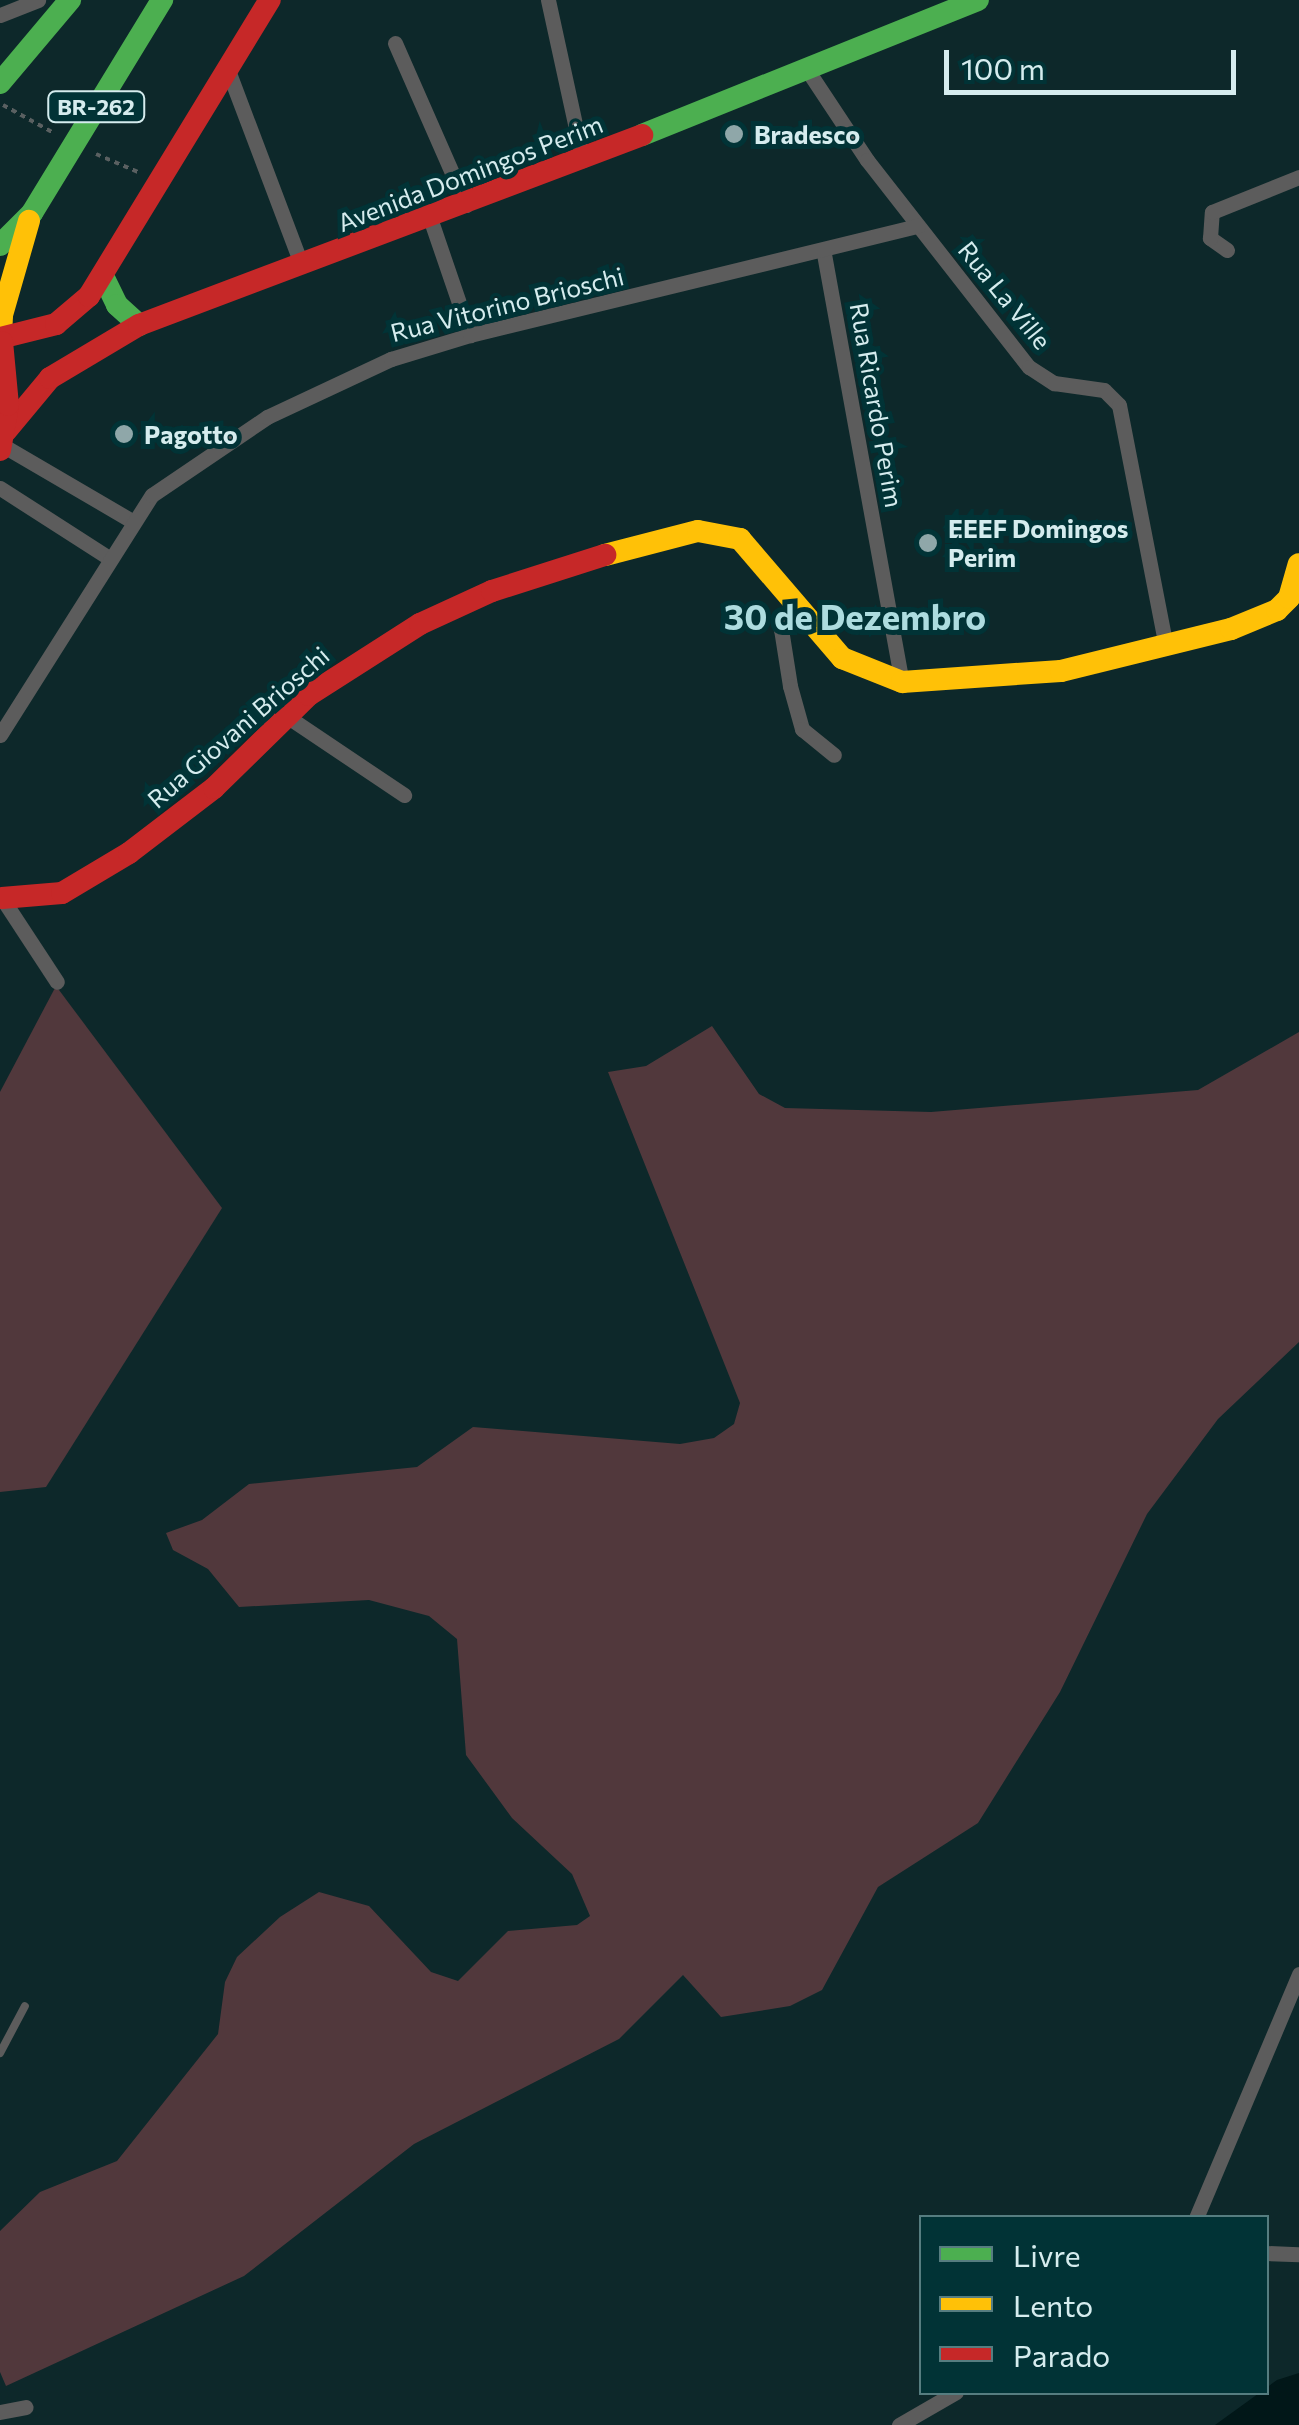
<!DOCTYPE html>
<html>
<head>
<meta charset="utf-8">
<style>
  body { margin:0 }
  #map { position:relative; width:1299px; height:2425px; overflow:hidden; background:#0d282a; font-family:Commissioner,sans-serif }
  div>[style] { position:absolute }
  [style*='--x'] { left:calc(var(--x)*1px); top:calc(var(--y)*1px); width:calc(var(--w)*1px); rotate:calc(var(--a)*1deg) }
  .green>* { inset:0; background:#51383c }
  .water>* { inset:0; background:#011718 }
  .path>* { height:4px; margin-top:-2px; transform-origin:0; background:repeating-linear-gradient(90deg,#5a6061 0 5px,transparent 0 10px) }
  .lane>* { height:8px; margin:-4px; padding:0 4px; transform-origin:4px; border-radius:4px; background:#5c5c5c }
  .street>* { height:15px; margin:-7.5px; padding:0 7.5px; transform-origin:7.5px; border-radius:7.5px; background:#5c5c5c }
  .fast>* { height:22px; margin:-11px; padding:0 11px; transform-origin:11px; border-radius:11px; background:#4caf50 }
  .slow>* { height:22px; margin:-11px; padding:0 11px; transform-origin:11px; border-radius:11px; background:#ffc107 }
  .jam>* { height:22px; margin:-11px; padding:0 11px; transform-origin:11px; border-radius:11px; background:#c62828 }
  .dots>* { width:28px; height:28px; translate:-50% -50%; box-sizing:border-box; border:5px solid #013336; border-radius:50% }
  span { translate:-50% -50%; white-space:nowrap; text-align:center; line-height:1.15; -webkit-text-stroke:10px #013336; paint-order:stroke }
  .shield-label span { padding:2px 8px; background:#013336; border:2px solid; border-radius:8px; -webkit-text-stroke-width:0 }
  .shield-label { font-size:22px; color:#d5ecee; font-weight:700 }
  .poi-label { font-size:25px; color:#d5ecee; font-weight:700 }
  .left { translate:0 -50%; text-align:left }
  .street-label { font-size:25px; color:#d5ecee }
  .district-label { font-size:35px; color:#addcdf; font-weight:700 }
  .legend { position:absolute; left:919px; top:2215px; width:350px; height:180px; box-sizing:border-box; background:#013336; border:2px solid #567d80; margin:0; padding:12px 18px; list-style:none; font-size:30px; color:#d5ecee }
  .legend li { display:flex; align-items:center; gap:20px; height:50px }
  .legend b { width:50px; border:2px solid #567d80 }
  .scale { position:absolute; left:944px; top:50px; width:292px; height:45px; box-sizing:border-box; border:5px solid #d5ecee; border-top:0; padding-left:12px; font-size:30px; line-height:35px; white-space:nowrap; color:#d5ecee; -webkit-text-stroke:8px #013336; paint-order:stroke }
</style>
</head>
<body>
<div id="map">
  <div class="green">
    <i style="clip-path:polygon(56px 986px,222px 1208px,46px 1487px,0 1492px,0 1092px)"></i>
    <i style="clip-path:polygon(712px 1026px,759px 1094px,785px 1108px,931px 1112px,1198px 1090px,1299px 1032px,1299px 1342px,1218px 1419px,1147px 1514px,1060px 1692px,978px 1823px,878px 1887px,822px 1990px,790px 2006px,721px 2017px,683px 1975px,619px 2039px,414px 2144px,244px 2276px,6px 2386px,0 2372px,0 2231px,40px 2192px,117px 2161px,218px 2034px,225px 1982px,237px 1957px,280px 1917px,319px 1892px,369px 1906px,431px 1972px,458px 1981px,508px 1931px,577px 1925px,590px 1916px,572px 1874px,512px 1818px,466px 1755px,457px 1639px,429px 1616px,369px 1600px,239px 1607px,208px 1569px,173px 1550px,166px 1533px,202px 1520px,249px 1484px,417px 1467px,473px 1427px,680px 1444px,714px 1438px,734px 1424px,740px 1403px,608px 1072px,646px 1066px)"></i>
  </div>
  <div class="water">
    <i style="clip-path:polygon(1299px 2373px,1299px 2425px,1215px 2425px,1277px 2380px)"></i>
  </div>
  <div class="path">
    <i style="--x:3;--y:105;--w:56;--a:28.9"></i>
    <i style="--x:96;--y:154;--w:46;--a:23.2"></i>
  </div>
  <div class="lane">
    <i style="--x:0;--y:2053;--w:53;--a:-62"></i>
  </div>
  <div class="street">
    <i style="--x:548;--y:0;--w:164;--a:77.7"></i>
    <i style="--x:0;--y:15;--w:41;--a:-21.5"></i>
    <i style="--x:395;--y:43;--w:177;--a:66.3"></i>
    <i style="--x:808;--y:71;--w:107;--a:56.5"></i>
    <i style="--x:867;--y:160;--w:263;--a:52"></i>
    <i style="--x:1029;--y:367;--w:30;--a:33"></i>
    <i style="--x:1054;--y:383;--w:50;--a:8"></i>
    <i style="--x:1104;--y:390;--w:21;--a:45"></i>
    <i style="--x:1119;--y:405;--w:247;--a:79"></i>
    <i style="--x:229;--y:73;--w:206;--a:69.3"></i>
    <i style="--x:430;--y:218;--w:124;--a:71.1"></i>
    <i style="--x:1227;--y:250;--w:21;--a:-145"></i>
    <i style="--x:1210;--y:238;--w:26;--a:-86"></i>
    <i style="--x:1212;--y:212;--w:94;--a:-21.9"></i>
    <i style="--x:824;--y:254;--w:435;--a:79.7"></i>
    <i style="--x:2;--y:445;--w:151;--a:30.3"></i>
    <i style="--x:0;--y:488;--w:130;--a:32.7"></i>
    <i style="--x:799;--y:604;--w:31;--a:126"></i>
    <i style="--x:781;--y:629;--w:58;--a:81"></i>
    <i style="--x:790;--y:686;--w:45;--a:74.4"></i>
    <i style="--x:802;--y:729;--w:41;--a:39.1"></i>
    <i style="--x:288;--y:717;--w:140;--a:33.9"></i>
    <i style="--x:0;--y:735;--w:284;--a:-57.7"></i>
    <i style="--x:152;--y:495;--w:139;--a:-34.1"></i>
    <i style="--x:267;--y:417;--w:137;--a:-25.1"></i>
    <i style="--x:391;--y:359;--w:83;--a:-16.9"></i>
    <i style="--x:470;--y:335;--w:461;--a:-13.7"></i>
    <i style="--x:2;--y:898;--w:100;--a:56.8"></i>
    <i style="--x:1196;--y:2218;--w:265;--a:-67.1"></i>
    <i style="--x:1266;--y:2253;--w:33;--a:2"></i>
    <i style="--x:0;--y:2412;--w:26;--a:-11"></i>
    <i style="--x:899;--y:2425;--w:66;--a:-30.1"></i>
  </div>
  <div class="fast">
    <i style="--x:0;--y:83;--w:109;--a:-49.9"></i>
    <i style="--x:642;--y:135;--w:362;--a:-21.9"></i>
    <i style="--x:0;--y:245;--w:45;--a:-45"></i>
    <i style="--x:32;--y:213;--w:250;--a:-58.6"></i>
    <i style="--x:103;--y:276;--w:32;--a:64"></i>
    <i style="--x:117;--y:305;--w:30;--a:42"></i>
  </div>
  <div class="slow">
    <i style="--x:0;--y:361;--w:46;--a:-87.5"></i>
    <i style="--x:2;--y:315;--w:98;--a:-74"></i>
    <i style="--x:605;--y:555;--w:96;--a:-14.5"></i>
    <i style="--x:698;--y:531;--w:43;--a:10.8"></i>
    <i style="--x:740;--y:539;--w:157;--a:49.4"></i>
    <i style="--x:842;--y:658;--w:65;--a:21.8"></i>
    <i style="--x:902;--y:682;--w:159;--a:-4"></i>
    <i style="--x:1061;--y:671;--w:175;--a:-13.9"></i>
    <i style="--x:1231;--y:629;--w:50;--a:-22.4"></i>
    <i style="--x:1277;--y:610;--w:17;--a:-45"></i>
    <i style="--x:1289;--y:598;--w:35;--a:-74"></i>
  </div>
  <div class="jam">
    <i style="--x:0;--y:338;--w:58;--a:-14"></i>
    <i style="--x:56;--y:324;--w:43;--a:-40.3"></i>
    <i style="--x:89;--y:296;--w:347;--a:-58.6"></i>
    <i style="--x:6;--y:431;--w:69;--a:-50.3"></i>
    <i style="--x:50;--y:378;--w:104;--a:-30.8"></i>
    <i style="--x:139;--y:325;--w:538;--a:-20.69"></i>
    <i style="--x:0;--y:450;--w:46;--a:-79.9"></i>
    <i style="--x:8;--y:405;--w:63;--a:-95.4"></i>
    <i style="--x:2;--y:898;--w:60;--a:-4.8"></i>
    <i style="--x:62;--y:893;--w:78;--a:-30.8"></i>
    <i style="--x:129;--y:853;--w:107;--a:-37.4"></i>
    <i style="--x:214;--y:788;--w:133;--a:-44.4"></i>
    <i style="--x:309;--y:695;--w:132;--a:-32.6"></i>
    <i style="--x:420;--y:624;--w:79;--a:-24.6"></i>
    <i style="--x:492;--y:591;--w:119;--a:-17.7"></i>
  </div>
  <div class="dots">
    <i style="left:734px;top:134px;background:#8fa7a9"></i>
    <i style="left:124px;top:434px;background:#8fa7a9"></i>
    <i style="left:928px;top:543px;background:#8fa7a9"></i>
  </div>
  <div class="shield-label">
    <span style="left:96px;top:107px">BR-262</span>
  </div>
  <div class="poi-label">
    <span class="left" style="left:754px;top:134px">Bradesco</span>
    <span class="left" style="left:144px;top:434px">Pagotto</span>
    <span class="left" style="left:948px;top:543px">EEEF Domingos<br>Perim</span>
  </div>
  <div class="street-label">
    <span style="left:470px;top:173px;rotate:-21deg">Avenida Domingos Perim</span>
    <span style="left:1005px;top:295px;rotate:51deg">Rua La Ville</span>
    <span style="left:507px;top:304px;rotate:-14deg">Rua Vitorino Brioschi</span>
    <span style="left:877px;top:405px;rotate:80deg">Rua Ricardo Perim</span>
    <span style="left:238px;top:727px;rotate:-41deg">Rua Giovani Brioschi</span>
  </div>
  <div class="district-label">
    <span style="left:855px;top:616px">30 de Dezembro</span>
  </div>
  <ul class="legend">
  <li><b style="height:12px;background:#4caf50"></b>Livre</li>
  <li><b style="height:12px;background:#ffc107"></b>Lento</li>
  <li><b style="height:12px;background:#c62828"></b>Parado</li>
  </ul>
  <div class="scale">100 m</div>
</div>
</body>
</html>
